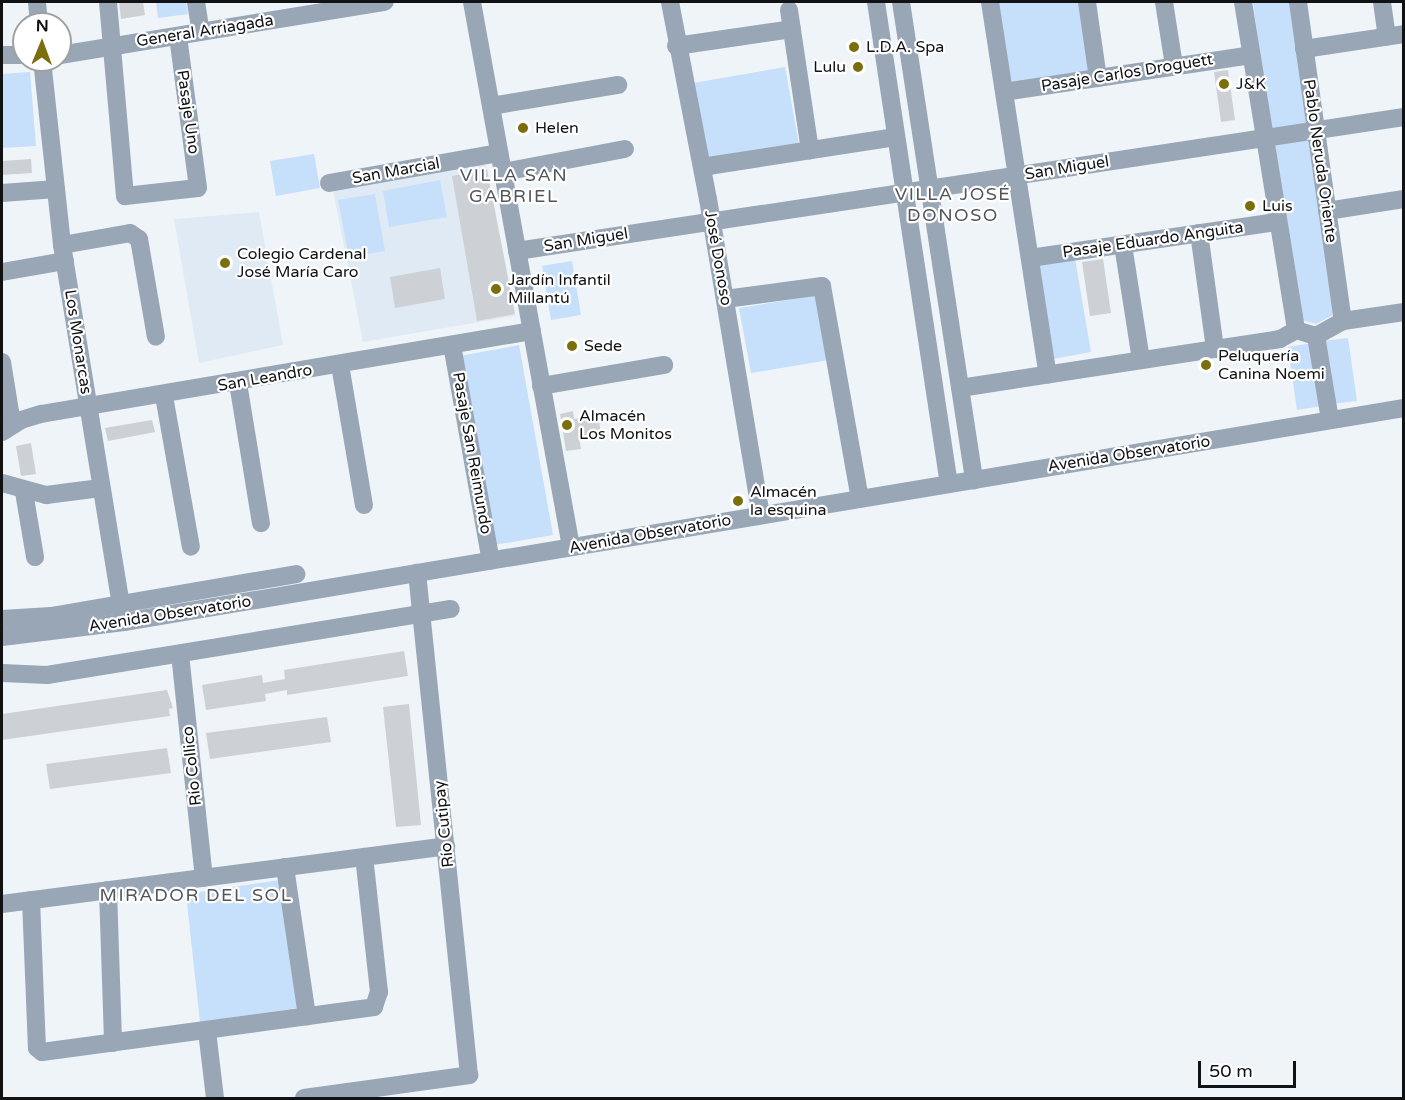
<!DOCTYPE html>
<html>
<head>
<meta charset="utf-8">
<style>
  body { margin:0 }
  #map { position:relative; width:1405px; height:1100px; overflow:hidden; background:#eff4f9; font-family:"Varela Round",sans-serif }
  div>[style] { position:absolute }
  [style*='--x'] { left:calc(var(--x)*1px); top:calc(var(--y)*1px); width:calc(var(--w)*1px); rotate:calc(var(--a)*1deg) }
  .built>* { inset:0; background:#e0eaf5 }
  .green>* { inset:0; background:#c6dffa }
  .building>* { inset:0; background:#cdd1d6 }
  .minor>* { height:18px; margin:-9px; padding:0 9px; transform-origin:9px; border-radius:9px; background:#98a6b6 }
  .dots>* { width:16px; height:16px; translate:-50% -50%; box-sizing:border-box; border:3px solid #fff; border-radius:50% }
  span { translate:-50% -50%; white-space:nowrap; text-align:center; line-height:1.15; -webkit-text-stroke:4.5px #fff; paint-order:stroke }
  .street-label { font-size:16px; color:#111214 }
  .poi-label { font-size:16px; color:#111214 }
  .left { translate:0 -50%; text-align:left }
  .right { translate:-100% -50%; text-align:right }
  .neighbourhood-label { font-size:18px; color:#52555a; letter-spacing:1.5px }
  .frame { position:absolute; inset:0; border:3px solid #111214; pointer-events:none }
  .north { position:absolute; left:12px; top:12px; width:60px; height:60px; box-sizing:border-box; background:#fff; border:2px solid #a0a0a1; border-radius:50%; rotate:1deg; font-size:16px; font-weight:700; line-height:24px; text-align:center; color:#111214 }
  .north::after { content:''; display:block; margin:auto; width:21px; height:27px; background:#7b6f0d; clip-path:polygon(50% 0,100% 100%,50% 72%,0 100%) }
  .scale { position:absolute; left:1198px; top:1061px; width:98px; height:27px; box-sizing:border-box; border:3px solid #111214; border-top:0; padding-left:8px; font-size:18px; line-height:21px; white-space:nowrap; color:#111214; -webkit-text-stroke:4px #fff; paint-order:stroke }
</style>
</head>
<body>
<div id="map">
  <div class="built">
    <i style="clip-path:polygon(485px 164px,515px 316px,363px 342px,333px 190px)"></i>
    <i style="clip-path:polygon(259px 212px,283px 345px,199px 363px,174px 219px)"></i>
  </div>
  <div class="green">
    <i style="clip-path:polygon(156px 2px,186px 2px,188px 14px,158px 18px)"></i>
    <i style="clip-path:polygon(993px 2px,1084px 2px,1094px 71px,1009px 88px)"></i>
    <i style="clip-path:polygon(1253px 2px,1290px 2px,1338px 312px,1316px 324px,1295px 318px)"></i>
    <i style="clip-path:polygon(785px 67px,799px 145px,708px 158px,693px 83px)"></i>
    <i style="clip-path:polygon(30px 72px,36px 146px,2px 148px,2px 74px)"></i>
    <i style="clip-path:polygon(314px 154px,320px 188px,276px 196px,270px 161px)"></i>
    <i style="clip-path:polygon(440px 180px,447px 217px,389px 227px,383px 191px)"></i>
    <i style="clip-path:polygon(375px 194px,385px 251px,349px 257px,338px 200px)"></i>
    <i style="clip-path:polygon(1075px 259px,1091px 352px,1053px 359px,1039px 263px)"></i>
    <i style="clip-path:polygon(572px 261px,581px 315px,551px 320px,542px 266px)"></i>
    <i style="clip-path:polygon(818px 295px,829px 360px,751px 373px,739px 308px)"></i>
    <i style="clip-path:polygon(1348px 338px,1357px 401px,1332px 404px,1323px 341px)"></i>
    <i style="clip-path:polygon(1313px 343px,1322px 406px,1297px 410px,1288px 347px)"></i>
    <i style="clip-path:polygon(519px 345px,553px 535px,494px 545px,460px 356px)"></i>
    <i style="clip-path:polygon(280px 880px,297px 1008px,200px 1022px,186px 894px)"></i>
  </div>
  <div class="building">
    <i style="clip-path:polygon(119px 2px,143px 2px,145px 15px,121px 19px)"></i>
    <i style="clip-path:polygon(1228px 70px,1235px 120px,1221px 122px,1214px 72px)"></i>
    <i style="clip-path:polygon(31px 159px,32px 173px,2px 175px,2px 161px)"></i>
    <i style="clip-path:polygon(487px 169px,515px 314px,477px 321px,452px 176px)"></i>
    <i style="clip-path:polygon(1103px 259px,1111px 313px,1090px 316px,1082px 262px)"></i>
    <i style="clip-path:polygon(440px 268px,445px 299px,395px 308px,390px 277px)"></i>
    <i style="clip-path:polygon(573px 411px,574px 419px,598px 415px,601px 434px,579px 437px,581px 449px,566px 451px,560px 414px)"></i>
    <i style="clip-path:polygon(152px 420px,155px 432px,108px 441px,105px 428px)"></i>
    <i style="clip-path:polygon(31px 443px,36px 474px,21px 476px,16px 446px)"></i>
    <i style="clip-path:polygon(404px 651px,408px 676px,287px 695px,287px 690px,265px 694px,266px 701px,206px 710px,202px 685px,262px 675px,263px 683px,285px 679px,284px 670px)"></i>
    <i style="clip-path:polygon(167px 690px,173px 708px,169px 709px,170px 716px,2px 740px,2px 714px)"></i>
    <i style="clip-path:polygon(409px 704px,421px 825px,396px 827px,383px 707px)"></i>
    <i style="clip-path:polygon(327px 717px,331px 742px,210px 759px,206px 733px)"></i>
    <i style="clip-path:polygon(167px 748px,171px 773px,50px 789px,46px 764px)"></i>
  </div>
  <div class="minor">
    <i style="--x:37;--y:2;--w:22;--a:85"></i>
    <i style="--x:108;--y:2;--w:195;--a:85"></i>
    <i style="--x:125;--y:196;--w:73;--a:-6.3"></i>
    <i style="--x:198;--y:188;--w:153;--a:-97.5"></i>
    <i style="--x:196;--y:2;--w:30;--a:81"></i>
    <i style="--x:472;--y:2;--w:554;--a:79.7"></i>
    <i style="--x:670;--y:2;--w:201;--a:79.1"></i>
    <i style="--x:708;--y:199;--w:320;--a:80.5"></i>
    <i style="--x:876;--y:2;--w:487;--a:81.4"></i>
    <i style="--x:901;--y:2;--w:484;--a:81.3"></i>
    <i style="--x:990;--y:2;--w:377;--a:81.2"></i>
    <i style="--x:1087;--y:2;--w:77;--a:81.8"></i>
    <i style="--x:1164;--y:2;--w:65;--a:81.1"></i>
    <i style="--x:1243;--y:2;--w:332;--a:80.8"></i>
    <i style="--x:1298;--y:2;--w:322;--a:82"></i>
    <i style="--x:1382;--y:2;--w:35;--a:82"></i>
    <i style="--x:789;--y:10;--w:142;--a:81.5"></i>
    <i style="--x:676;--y:46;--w:117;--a:-8.3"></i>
    <i style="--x:1304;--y:49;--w:101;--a:-8.5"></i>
    <i style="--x:2;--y:55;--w:22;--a:0"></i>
    <i style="--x:60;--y:55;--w:329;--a:-9.3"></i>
    <i style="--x:42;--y:60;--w:186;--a:83.8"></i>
    <i style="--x:62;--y:245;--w:382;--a:80.7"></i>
    <i style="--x:1004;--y:92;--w:250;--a:-8.5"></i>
    <i style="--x:491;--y:106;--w:129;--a:-9.4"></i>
    <i style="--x:702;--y:167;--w:196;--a:-8.8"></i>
    <i style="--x:503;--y:172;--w:124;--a:-10.7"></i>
    <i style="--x:329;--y:183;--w:173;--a:-10"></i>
    <i style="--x:2;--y:193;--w:54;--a:-4.2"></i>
    <i style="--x:1327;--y:211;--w:78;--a:-8.9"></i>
    <i style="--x:1199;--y:233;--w:117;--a:82.1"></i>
    <i style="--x:62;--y:245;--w:69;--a:-10"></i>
    <i style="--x:130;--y:233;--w:11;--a:34"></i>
    <i style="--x:139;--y:239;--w:99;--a:80.2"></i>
    <i style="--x:1123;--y:245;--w:116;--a:81.1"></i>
    <i style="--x:517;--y:251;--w:897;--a:-8.59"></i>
    <i style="--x:1030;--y:258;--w:249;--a:-8.3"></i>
    <i style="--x:2;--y:272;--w:64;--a:-9.9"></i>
    <i style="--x:725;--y:299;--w:98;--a:-7.6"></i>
    <i style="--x:822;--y:286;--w:216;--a:79.9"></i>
    <i style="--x:1296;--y:330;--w:21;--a:17"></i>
    <i style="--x:1316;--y:336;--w:31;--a:-29"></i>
    <i style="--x:1343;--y:321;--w:62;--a:-8.4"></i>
    <i style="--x:1316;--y:336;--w:85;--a:80.5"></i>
    <i style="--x:452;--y:345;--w:219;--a:79.8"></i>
    <i style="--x:2;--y:362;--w:63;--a:80.8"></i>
    <i style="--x:340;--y:365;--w:142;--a:80.3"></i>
    <i style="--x:238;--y:383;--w:142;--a:80.7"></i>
    <i style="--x:541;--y:386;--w:125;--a:-9.7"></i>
    <i style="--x:960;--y:388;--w:324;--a:-8.7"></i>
    <i style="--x:1280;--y:339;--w:18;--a:-29"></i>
    <i style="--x:164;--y:396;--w:153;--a:79.9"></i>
    <i style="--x:2;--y:432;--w:22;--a:-32"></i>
    <i style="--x:21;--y:420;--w:21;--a:-17"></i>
    <i style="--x:41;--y:414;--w:498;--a:-9.6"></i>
    <i style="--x:2;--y:483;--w:46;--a:15.3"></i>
    <i style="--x:46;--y:495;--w:55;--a:-7.3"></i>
    <i style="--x:24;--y:492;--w:66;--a:80.4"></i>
    <i style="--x:2;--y:619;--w:49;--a:-3.5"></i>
    <i style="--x:51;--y:616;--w:249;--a:-9.7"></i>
    <i style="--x:2;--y:637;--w:123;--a:-7"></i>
    <i style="--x:124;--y:622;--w:1298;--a:-9.49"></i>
    <i style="--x:180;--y:654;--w:225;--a:83.9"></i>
    <i style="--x:2;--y:673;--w:45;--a:2.5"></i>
    <i style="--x:47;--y:675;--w:409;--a:-9.3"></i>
    <i style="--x:285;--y:867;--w:151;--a:81.6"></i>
    <i style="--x:108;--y:890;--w:153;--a:88.1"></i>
    <i style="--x:31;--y:900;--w:148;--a:87.7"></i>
    <i style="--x:37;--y:1048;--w:6;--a:39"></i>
    <i style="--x:42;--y:1052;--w:335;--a:-7.7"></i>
    <i style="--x:374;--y:1007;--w:16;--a:-72"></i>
    <i style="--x:379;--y:992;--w:136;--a:-96.3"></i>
    <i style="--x:2;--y:904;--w:448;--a:-7.4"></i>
    <i style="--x:207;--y:1031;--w:67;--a:83.2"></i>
    <i style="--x:304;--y:1098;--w:167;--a:-7.9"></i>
    <i style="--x:469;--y:1075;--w:505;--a:-95.91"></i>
  </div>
  <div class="dots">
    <i style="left:854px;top:47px;background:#7b6f0d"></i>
    <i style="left:858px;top:67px;background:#7b6f0d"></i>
    <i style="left:1224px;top:84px;background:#7b6f0d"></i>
    <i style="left:523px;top:128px;background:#7b6f0d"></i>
    <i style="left:1250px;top:206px;background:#7b6f0d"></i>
    <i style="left:225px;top:263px;background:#7b6f0d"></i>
    <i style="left:496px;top:289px;background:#7b6f0d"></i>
    <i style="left:572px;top:346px;background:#7b6f0d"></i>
    <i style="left:1206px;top:365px;background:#7b6f0d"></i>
    <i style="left:567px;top:425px;background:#7b6f0d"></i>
    <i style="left:738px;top:501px;background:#7b6f0d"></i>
  </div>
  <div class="street-label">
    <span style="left:205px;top:31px;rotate:-9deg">General Arriagada</span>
    <span style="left:1127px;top:73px;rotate:-9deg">Pasaje Carlos Droguett</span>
    <span style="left:188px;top:112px;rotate:82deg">Pasaje Uno</span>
    <span style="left:1320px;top:161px;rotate:82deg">Pablo Neruda Oriente</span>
    <span style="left:1067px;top:168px;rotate:-9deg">San Miguel</span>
    <span style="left:396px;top:171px;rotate:-10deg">San Marcial</span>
    <span style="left:586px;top:240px;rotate:-9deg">San Miguel</span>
    <span style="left:1153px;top:240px;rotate:-8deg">Pasaje Eduardo Anguita</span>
    <span style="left:718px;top:258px;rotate:80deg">José Donoso</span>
    <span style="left:78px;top:342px;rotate:81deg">Los Monarcas</span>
    <span style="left:265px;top:378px;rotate:-10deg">San Leandro</span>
    <span style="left:472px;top:453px;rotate:80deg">Pasaje San Reimundo</span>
    <span style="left:1129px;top:454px;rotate:-9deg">Avenida Observatorio</span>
    <span style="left:650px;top:534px;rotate:-10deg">Avenida Observatorio</span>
    <span style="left:170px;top:614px;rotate:-9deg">Avenida Observatorio</span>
    <span style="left:192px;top:766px;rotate:-96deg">Río Collico</span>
    <span style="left:444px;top:824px;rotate:-96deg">Río Cutipay</span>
  </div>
  <div class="poi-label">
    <span class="left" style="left:866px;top:47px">L.D.A. Spa</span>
    <span class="right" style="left:846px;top:67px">Lulu</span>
    <span class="left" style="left:1236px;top:84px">J&amp;K</span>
    <span class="left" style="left:535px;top:128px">Helen</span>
    <span class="left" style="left:1262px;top:206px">Luis</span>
    <span class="left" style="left:237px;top:263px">Colegio Cardenal<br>José María Caro</span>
    <span class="left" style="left:508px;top:289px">Jardín Infantil<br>Millantú</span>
    <span class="left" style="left:584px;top:346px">Sede</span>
    <span class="left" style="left:1218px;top:365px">Peluquería<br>Canina Noemi</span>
    <span class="left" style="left:579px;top:425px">Almacén<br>Los Monitos</span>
    <span class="left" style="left:750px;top:501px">Almacén<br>la esquina</span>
  </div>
  <div class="neighbourhood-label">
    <span style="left:514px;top:186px">VILLA SAN<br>GABRIEL</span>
    <span style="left:953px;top:205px">VILLA JOSÉ<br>DONOSO</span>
    <span style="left:196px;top:895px">MIRADOR DEL SOL</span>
  </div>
  <div class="frame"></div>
  <div class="north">N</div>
  <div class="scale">50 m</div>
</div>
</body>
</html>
